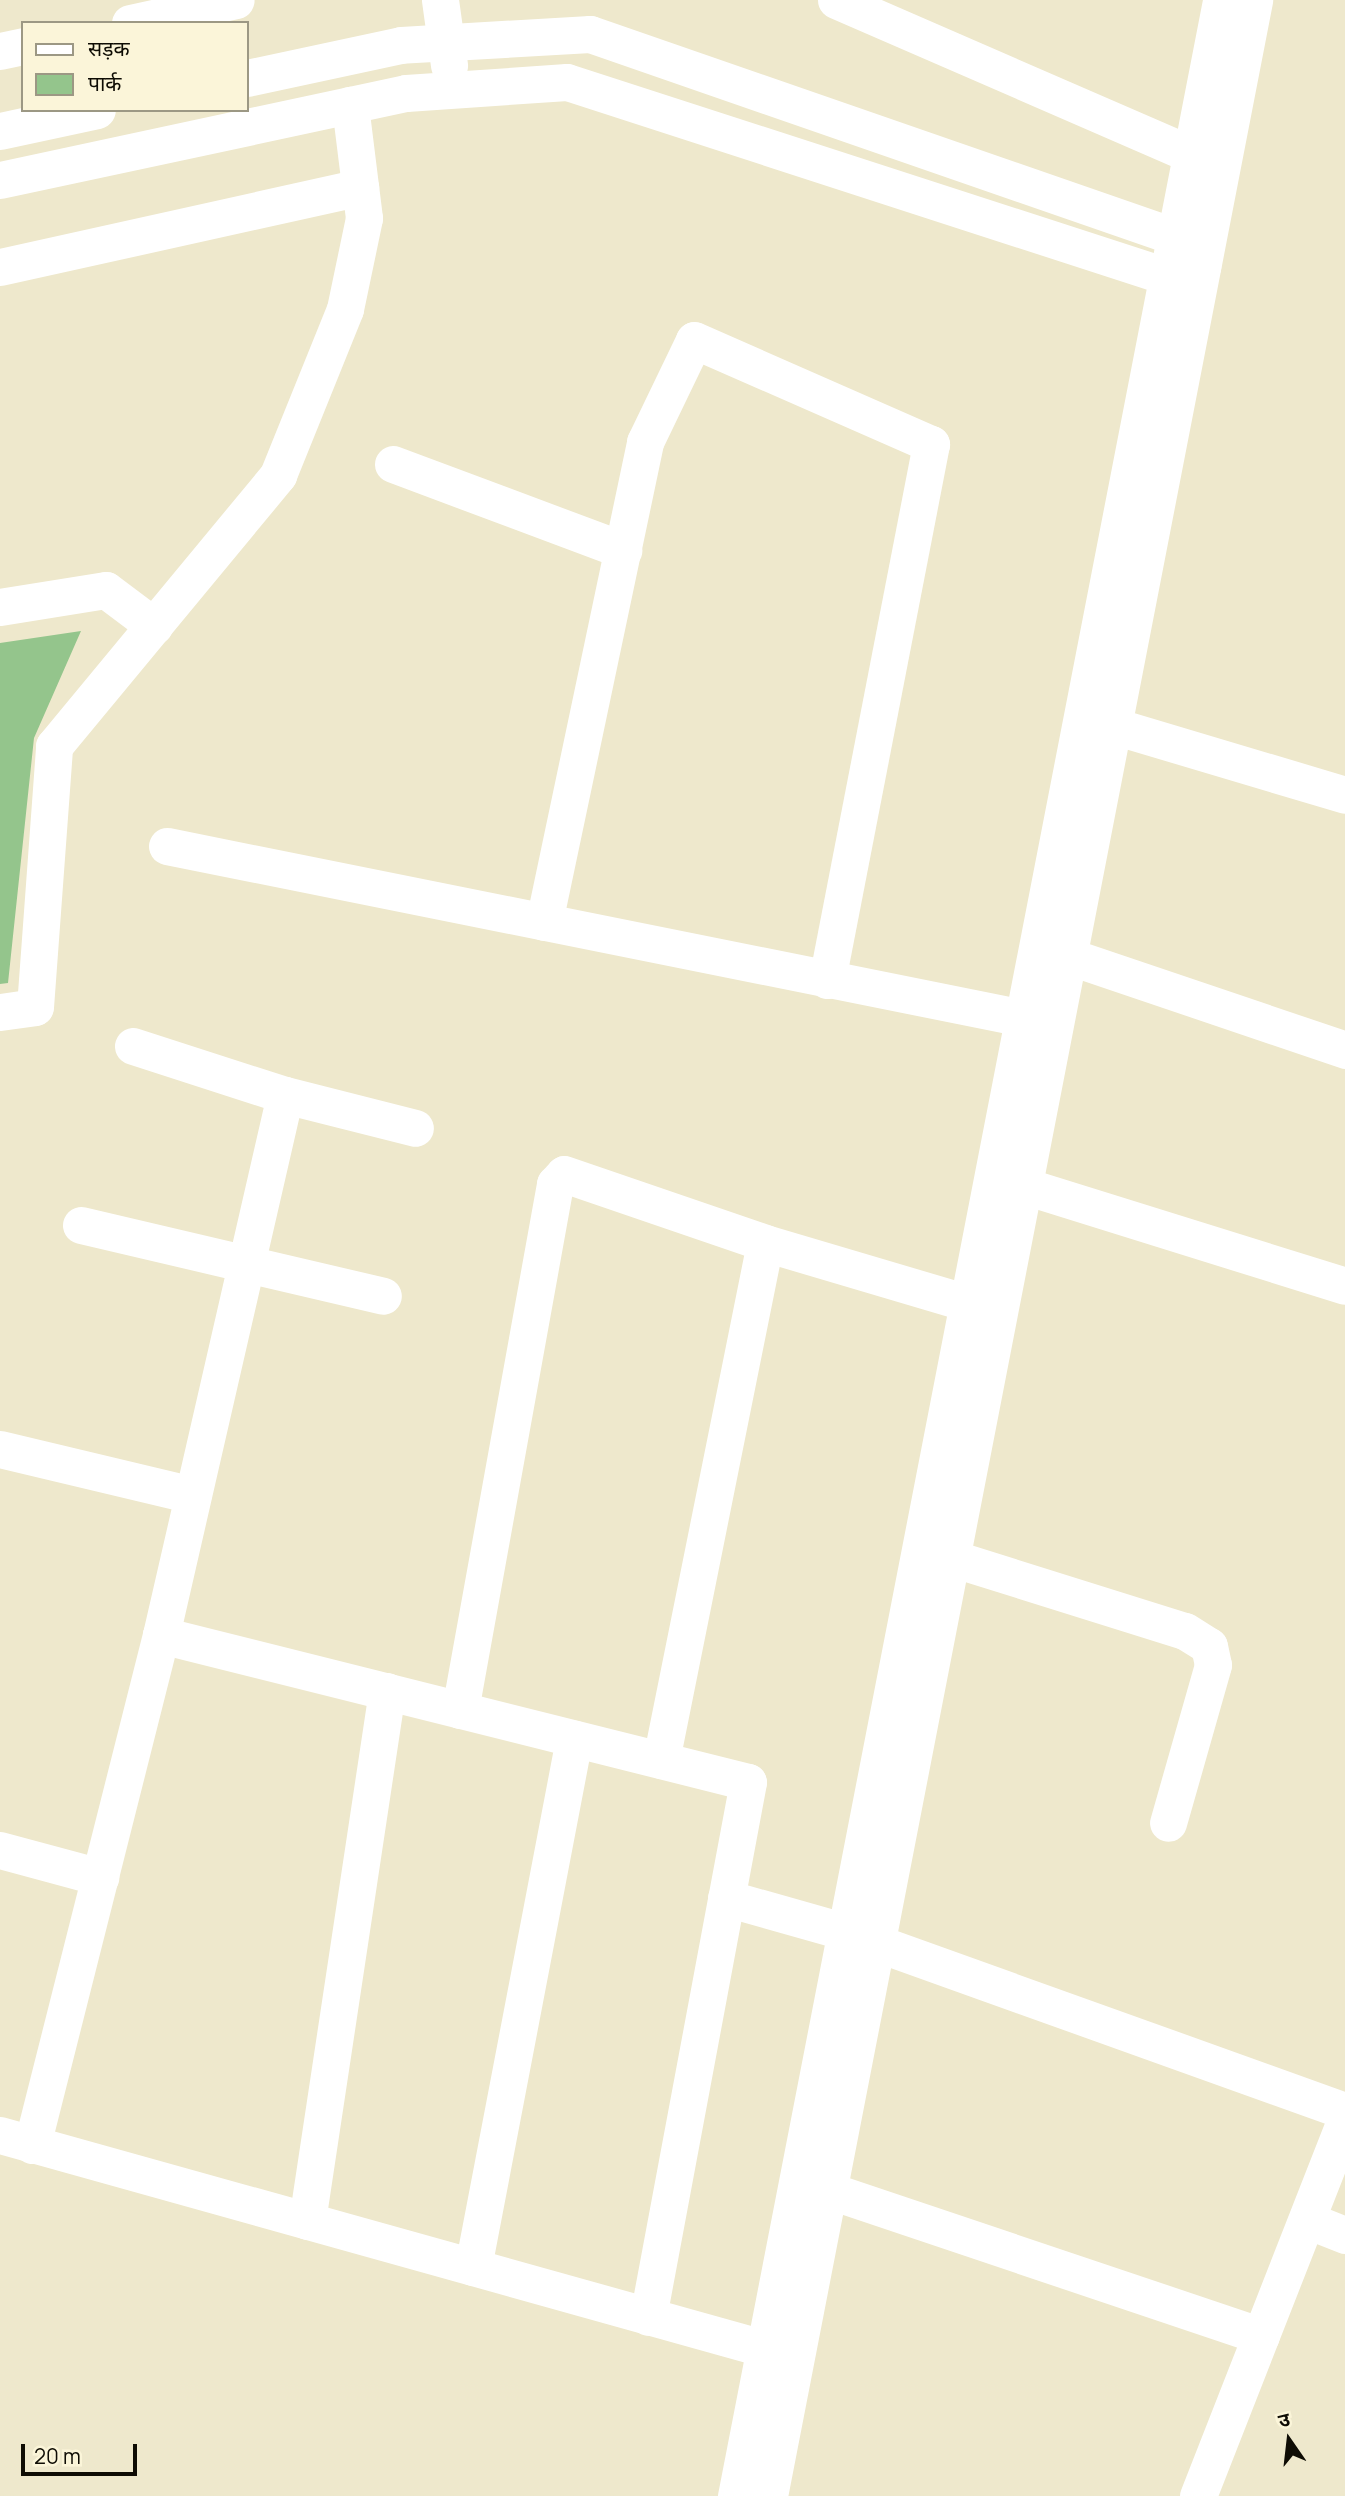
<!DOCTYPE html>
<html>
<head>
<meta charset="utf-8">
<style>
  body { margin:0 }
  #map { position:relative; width:1345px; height:2496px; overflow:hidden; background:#eee8cc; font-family:Manrope,"Noto Sans Devanagari",sans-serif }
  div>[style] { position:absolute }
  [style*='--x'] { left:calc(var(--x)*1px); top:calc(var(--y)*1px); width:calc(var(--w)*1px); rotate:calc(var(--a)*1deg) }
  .green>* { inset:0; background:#94c58c }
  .minor>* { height:37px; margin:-18.5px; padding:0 18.5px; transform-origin:18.5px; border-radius:18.5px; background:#fff }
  span { translate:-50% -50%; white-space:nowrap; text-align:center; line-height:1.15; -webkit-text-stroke:7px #fbf5d9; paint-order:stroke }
  .legend { position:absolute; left:21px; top:21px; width:228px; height:91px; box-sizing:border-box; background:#fbf5d9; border:2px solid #9c9884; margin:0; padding:9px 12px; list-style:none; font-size:21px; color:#0e0c04 }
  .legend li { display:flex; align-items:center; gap:14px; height:35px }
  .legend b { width:35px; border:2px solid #9c9884 }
  .north { position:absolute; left:1254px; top:2405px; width:70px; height:70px; -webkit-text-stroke:5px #fbf5d9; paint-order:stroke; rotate:346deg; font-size:19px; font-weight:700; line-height:28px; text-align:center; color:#0e0c04 }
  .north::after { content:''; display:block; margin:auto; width:24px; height:32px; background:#0e0c04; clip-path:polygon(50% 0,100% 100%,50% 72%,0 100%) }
  .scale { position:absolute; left:21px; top:2444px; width:116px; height:32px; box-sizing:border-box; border:4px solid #0e0c04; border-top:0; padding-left:9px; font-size:21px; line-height:24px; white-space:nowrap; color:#0e0c04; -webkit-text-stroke:5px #fbf5d9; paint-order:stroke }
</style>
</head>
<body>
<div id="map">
  <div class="green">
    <i style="clip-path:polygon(81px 631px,34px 738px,8px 983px,0 984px,0 643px)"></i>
  </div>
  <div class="minor">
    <i style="--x:440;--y:0;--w:66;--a:82.1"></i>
    <i style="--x:836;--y:0;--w:412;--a:23.5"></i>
    <i style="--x:130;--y:23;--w:108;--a:-12.2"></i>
    <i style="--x:0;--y:51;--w:24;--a:-12"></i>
    <i style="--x:0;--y:131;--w:99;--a:-12.2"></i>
    <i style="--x:0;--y:180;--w:415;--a:-12.1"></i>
    <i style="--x:406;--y:93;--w:161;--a:-3.9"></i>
    <i style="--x:567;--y:82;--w:633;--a:17.95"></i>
    <i style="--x:1169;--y:277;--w:35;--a:-18"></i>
    <i style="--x:1202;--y:266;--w:39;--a:-132"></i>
    <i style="--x:1176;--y:237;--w:620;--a:-160.89"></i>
    <i style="--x:590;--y:34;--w:189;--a:176.7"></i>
    <i style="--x:401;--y:45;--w:157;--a:167.9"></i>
    <i style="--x:0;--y:267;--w:369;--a:-12.5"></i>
    <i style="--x:393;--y:464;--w:246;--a:20.5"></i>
    <i style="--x:0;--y:607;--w:107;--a:-9.1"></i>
    <i style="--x:106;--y:590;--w:60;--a:36.9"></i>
    <i style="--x:1114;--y:726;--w:241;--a:16.6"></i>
    <i style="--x:167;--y:846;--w:899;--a:11.36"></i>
    <i style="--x:544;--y:922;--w:491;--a:-78.1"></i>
    <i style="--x:645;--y:442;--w:113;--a:-64.3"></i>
    <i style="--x:694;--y:340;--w:259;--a:23.7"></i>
    <i style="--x:931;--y:444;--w:546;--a:100.98"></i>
    <i style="--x:1068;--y:956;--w:293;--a:18.7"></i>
    <i style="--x:0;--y:1012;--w:35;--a:-8"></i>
    <i style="--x:35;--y:1007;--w:262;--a:-85.8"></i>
    <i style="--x:54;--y:746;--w:352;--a:-50.4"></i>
    <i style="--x:278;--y:475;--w:179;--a:-68"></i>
    <i style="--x:345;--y:309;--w:93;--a:-78.2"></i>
    <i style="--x:364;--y:218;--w:114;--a:-97.1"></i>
    <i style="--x:133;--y:1046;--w:160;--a:17.9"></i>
    <i style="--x:285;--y:1095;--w:134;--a:14.2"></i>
    <i style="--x:1002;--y:1179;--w:359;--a:17.3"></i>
    <i style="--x:81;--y:1225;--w:310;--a:13.2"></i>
    <i style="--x:0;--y:1449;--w:198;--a:13.4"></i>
    <i style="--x:929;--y:1551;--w:268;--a:17.4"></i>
    <i style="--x:1185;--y:1631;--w:28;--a:32"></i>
    <i style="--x:1209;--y:1646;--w:19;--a:78"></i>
    <i style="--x:1213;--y:1665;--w:164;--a:105.9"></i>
    <i style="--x:161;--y:1635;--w:605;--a:14.06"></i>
    <i style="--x:748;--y:1782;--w:544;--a:100.59"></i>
    <i style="--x:460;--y:1710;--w:535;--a:-79.76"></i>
    <i style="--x:555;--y:1184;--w:13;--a:-48"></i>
    <i style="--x:564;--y:1174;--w:213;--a:18.9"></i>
    <i style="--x:765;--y:1243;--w:236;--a:16.5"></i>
    <i style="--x:661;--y:1760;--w:527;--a:-78.63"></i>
    <i style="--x:0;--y:1850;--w:104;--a:15.1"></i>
    <i style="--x:726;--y:1898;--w:125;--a:15.8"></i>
    <i style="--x:846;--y:1932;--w:530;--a:19.73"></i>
    <i style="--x:0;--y:2135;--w:818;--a:15.6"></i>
    <i style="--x:32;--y:2145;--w:526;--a:-75.81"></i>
    <i style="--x:161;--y:1635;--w:554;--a:-77.07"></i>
    <i style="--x:804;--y:2182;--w:482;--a:18.6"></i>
    <i style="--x:1307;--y:2220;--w:41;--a:21.5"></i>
    <i style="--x:307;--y:2221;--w:536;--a:-81.42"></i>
    <i style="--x:473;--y:2267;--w:538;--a:-79.17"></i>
    <i style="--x:736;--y:2496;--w:2543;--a:-79"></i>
    <i style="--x:769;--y:2496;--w:2543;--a:-79"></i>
    <i style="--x:1198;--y:2496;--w:403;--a:-68.6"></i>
  </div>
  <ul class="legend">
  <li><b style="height:9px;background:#fff"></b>सड़क</li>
  <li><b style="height:19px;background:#94c58c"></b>पार्क</li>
  </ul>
  <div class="north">उ</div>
  <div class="scale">20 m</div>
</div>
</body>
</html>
